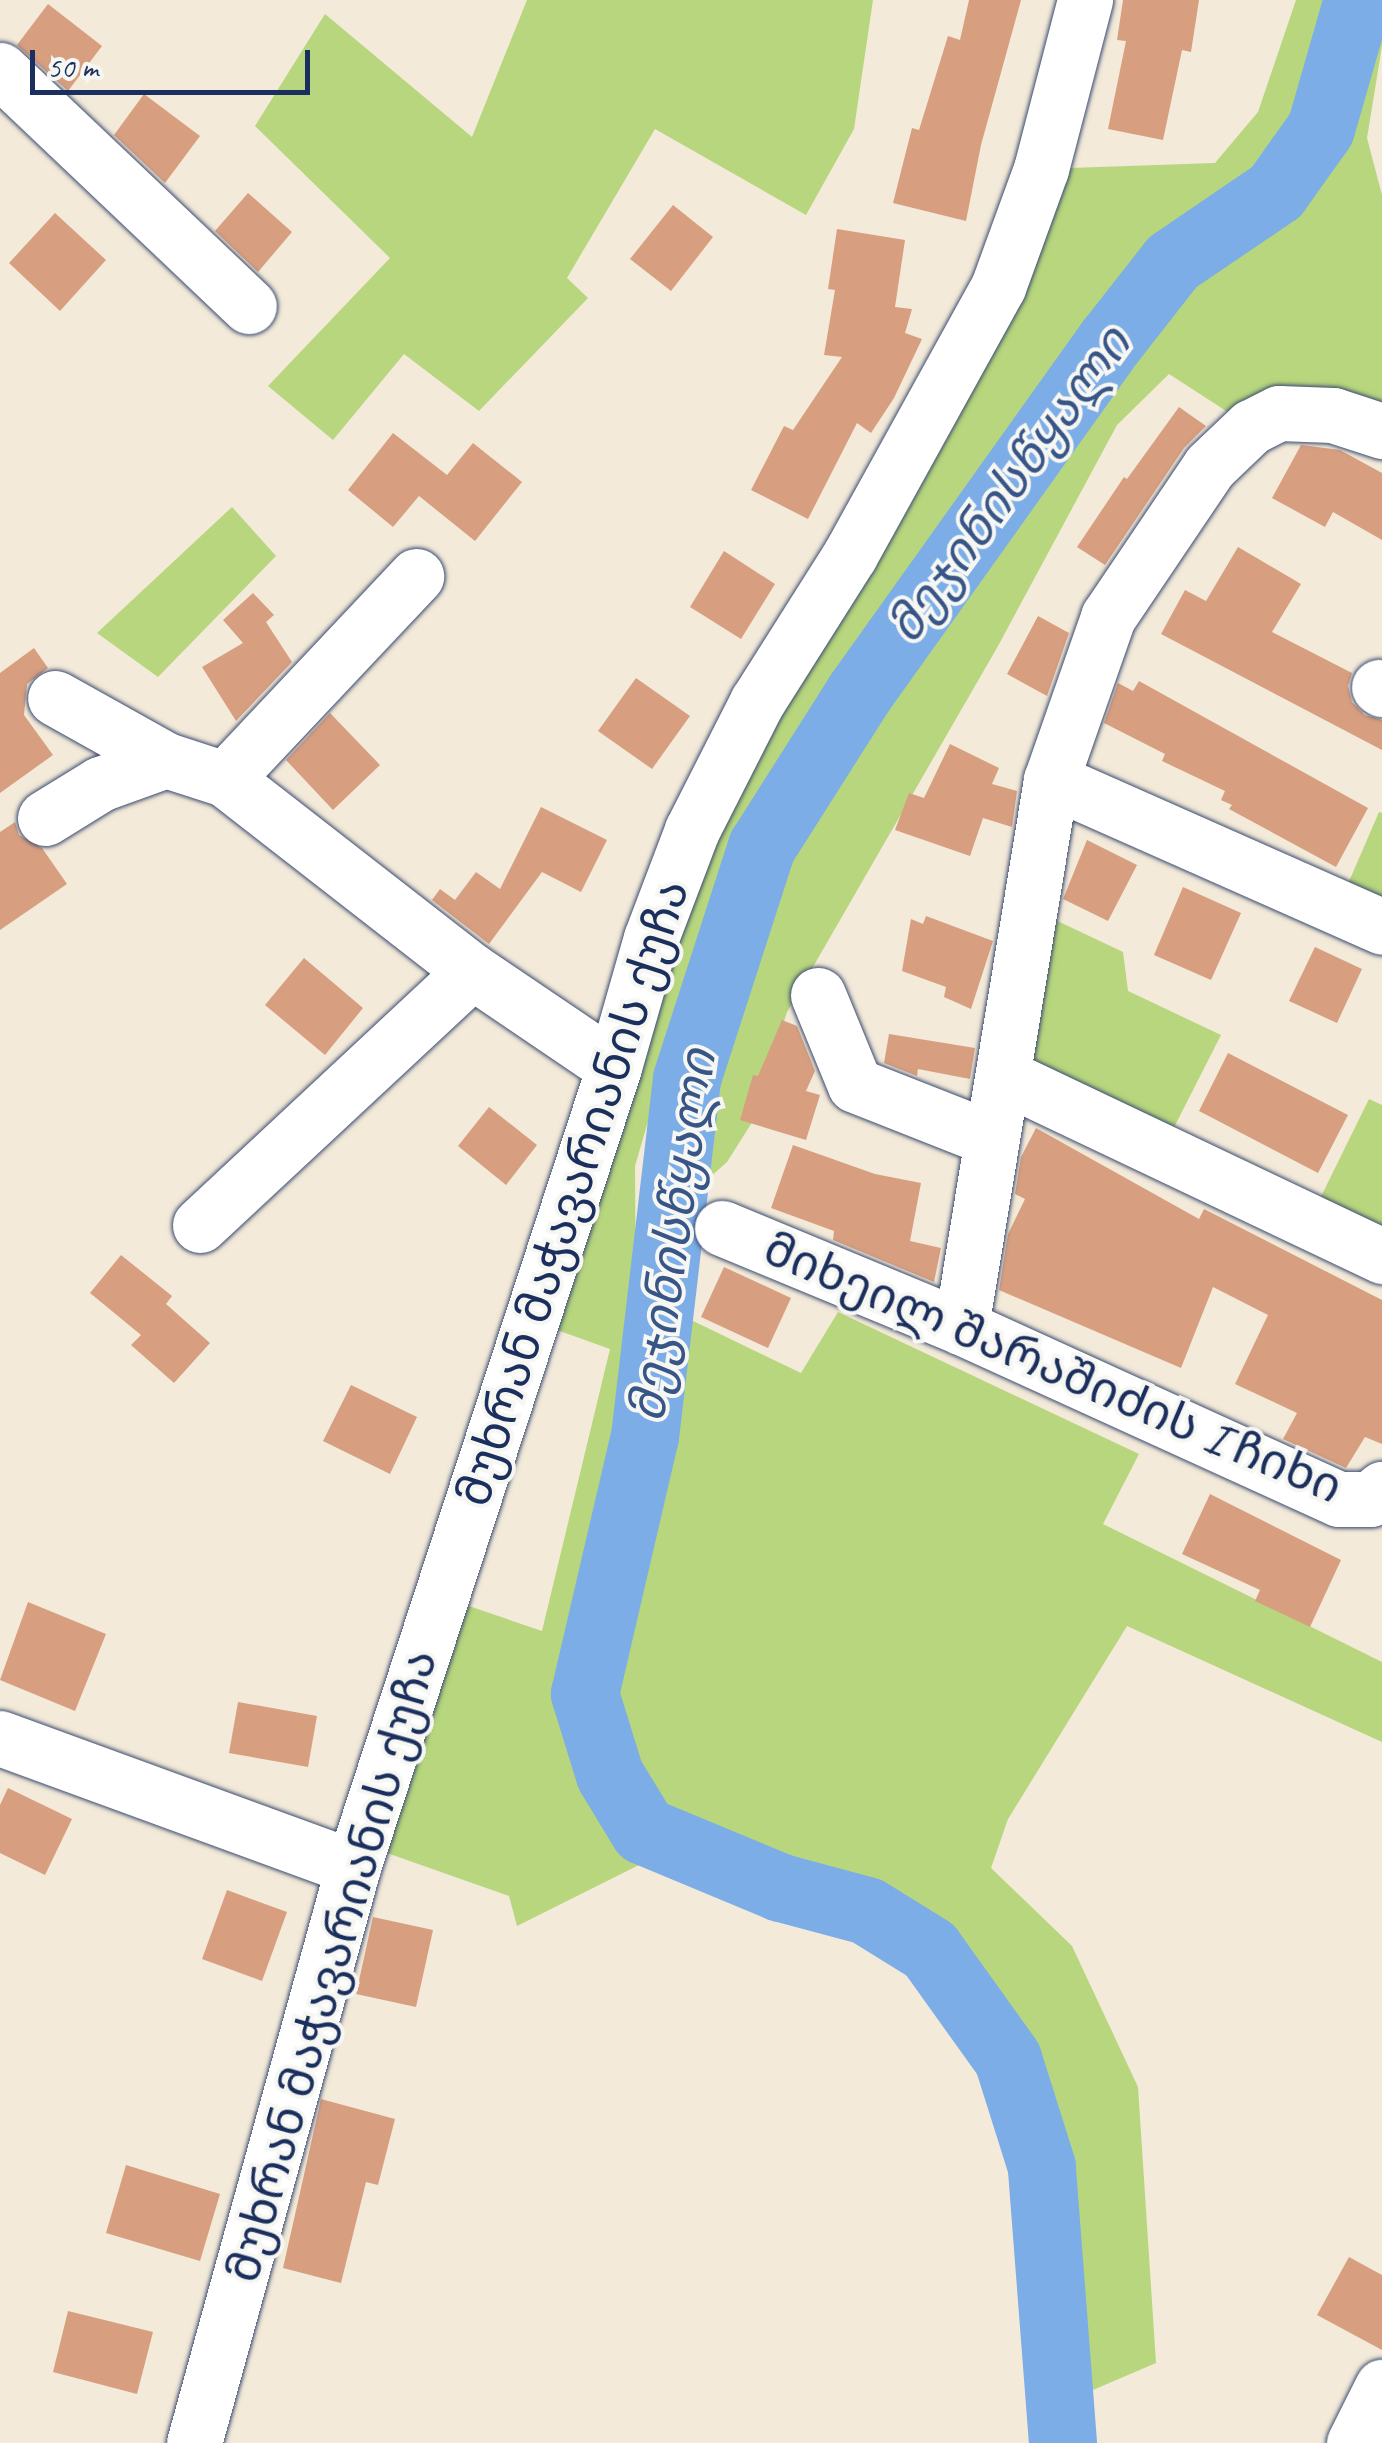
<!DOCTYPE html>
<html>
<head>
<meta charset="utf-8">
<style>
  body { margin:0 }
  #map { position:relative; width:1382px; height:2443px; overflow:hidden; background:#f3ead9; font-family:Caveat,"Noto Sans Georgian",sans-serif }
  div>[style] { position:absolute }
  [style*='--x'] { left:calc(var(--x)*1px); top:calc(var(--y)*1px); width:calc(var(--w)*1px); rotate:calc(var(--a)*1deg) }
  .green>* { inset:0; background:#b7d67d }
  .river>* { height:68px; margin:-34px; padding:0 34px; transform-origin:34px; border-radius:34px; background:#7cade7 }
  .building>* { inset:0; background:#d79f80 }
  .roads { filter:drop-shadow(0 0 2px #3b4b70) drop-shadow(0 0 2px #3b4b70) }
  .minor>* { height:55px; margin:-27.5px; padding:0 27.5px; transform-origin:27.5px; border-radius:27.5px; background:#fff }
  span { translate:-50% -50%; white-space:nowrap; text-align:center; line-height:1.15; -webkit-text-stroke:8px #f6f6f2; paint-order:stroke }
  .street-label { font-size:48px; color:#1b2f5e }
  .water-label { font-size:50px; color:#385587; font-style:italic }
  .scale { position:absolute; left:30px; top:50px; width:280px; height:45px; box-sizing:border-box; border:5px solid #1b2f5e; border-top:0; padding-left:12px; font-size:30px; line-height:35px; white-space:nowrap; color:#1b2f5e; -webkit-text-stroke:8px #f6f6f2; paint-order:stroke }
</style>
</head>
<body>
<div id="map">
  <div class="green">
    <i style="clip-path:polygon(527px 0,873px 0,854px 129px,806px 215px,655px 129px,567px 278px,588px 298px,479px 411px,404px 354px,333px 440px,268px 386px,390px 258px,255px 126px,325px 14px,472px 137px)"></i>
    <i style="clip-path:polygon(1296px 0,1382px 0,1382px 46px,1367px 138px,1382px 195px,1382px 431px,1251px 427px,1169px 374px,1117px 425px,998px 646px,787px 1012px,751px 1124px,727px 1162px,671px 1212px,687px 1079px,661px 1077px,635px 1166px,636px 1318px,569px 1675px,566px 1741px,596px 1800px,645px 1862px,517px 1926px,509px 1896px,387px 1853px,463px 1604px,542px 1631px,610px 1349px,557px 1330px,589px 1234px,651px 939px,1041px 169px,1215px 163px,1258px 112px)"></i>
    <i style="clip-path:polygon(232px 507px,276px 556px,158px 677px,97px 633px)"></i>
    <i style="clip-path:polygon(1379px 812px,1382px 813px,1382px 927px,1338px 907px)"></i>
    <i style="clip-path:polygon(1030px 908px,1123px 952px,1128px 991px,1221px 1035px,1162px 1151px,1003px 1076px)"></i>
    <i style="clip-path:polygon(1369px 1099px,1382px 1105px,1382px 1256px,1309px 1221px)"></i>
    <i style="clip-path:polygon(660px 1305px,801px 1373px,838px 1312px,1139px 1454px,1103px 1524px,1382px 1662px,1382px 1742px,1127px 1626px,1008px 1819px,991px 1868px,1072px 1946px,1138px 2087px,1156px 2363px,1060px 2404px,1042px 2167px,1008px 2059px,930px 1950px,867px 1911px,781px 1888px,644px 1831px,610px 1775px,585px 1694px,645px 1437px)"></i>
  </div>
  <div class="river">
    <i style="--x:1063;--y:2443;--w:277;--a:-94.4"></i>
    <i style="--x:1042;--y:2167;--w:113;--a:-107.5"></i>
    <i style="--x:1008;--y:2059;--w:134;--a:-125.6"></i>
    <i style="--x:930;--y:1950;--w:74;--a:-148.2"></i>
    <i style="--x:867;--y:1911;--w:89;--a:-165"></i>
    <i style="--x:781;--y:1888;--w:148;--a:-157.4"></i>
    <i style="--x:644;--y:1831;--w:66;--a:-121.3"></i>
    <i style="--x:610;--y:1775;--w:85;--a:-107.2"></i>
    <i style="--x:585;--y:1694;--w:264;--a:-76.9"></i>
    <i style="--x:645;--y:1437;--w:360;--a:-83.3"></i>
    <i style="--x:687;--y:1079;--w:244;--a:-72.1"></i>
    <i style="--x:762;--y:847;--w:181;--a:-57.6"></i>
    <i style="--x:859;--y:694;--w:434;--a:-54.5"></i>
    <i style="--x:1111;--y:341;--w:100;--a:-51.9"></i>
    <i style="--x:1173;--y:262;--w:125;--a:-34.2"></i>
    <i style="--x:1276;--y:192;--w:77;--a:-54.5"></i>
    <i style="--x:1321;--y:129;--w:134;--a:-74"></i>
  </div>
  <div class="building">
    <i style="clip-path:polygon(969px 0,1021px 0,981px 145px,966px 221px,893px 203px,912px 128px,919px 130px,948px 36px,960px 40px)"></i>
    <i style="clip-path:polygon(1123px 0,1199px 0,1191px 52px,1182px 50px,1163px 140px,1108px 129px,1126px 41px,1117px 40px)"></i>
    <i style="clip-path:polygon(48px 4px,102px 46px,68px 91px,17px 45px)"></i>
    <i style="clip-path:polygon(144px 94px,200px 136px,165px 183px,114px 135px)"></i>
    <i style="clip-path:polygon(248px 193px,292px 232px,258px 272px,215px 231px)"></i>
    <i style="clip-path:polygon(673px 205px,713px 237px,671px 291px,630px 259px)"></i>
    <i style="clip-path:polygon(55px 213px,106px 260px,60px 311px,9px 263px)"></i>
    <i style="clip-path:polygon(837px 229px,905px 240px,895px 307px,912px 309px,905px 333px,922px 339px,894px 398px,871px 433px,857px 423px,808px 519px,751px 490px,784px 426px,793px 430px,842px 357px,824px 355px,835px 290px,828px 289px)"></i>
    <i style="clip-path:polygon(1179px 407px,1206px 426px,1184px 448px,1105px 565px,1077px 547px,1124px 477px,1127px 479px)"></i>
    <i style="clip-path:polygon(393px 433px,447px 475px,473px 443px,522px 482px,475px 541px,419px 496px,393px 527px,348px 490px)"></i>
    <i style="clip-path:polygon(1301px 445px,1340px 450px,1382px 473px,1382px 540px,1333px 512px,1325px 527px,1272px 498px)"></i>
    <i style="clip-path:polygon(1238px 547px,1301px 584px,1272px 632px,1352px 673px,1348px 686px,1352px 702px,1365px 715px,1382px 720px,1382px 750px,1161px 634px,1185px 590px,1206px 601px)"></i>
    <i style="clip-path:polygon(724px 551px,775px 584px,741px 639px,690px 607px)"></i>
    <i style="clip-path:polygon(253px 593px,274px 615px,266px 622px,292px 662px,236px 721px,202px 667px,243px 643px,223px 620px)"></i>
    <i style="clip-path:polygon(1038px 616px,1069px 633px,1047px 696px,1007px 674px)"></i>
    <i style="clip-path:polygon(34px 648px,48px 668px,27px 684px,24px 715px,53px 755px,0 793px,0 673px)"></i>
    <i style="clip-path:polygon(636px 678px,690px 716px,652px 769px,598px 731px)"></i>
    <i style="clip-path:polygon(1139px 681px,1368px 808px,1336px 867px,1229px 809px,1232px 805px,1221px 800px,1225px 791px,1162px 761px,1165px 754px,1104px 723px,1118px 683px,1133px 691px)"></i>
    <i style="clip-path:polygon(330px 713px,380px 765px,333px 810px,286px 760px)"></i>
    <i style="clip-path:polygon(950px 744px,999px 768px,992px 784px,1017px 791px,1012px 827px,983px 818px,970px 856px,895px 830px,909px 793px,924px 798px)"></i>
    <i style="clip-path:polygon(541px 807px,607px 840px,581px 892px,542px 872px,489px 944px,432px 900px,440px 889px,455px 900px,476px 872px,500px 889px)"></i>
    <i style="clip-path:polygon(15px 822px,19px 835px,42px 848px,67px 884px,0 930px,0 832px)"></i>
    <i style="clip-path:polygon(1087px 840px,1137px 865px,1108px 921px,1063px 899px)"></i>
    <i style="clip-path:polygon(1183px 887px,1241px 913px,1211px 980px,1154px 955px)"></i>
    <i style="clip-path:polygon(926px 916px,993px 941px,971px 1009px,944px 997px,946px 987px,902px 971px,911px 919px,923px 924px)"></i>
    <i style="clip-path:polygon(1315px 947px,1362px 969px,1337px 1023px,1289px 1001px)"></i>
    <i style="clip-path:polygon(304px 958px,363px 1008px,325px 1055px,265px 1005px)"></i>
    <i style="clip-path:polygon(782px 1020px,797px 1026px,815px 1071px,806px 1091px,820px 1095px,806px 1140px,740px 1120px,753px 1075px,758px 1076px)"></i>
    <i style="clip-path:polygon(889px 1034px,975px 1048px,970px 1079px,918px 1069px,917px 1076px,884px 1063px)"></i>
    <i style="clip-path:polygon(1228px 1053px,1348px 1115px,1318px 1173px,1199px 1111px)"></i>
    <i style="clip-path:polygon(489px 1107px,537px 1145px,506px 1185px,458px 1146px)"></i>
    <i style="clip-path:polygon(1036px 1128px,1199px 1219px,1204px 1209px,1382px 1300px,1382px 1444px,1365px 1437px,1346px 1468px,1283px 1439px,1297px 1413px,1235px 1384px,1268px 1315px,1213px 1287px,1181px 1368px,999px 1290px,1008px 1234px,1025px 1199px,1015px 1194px,1021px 1157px)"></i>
    <i style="clip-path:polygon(793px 1145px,875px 1174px,921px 1183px,910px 1241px,941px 1248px,934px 1282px,833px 1240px,834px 1231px,771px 1208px)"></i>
    <i style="clip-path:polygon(121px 1255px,172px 1296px,166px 1304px,210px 1343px,174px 1383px,131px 1345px,141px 1335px,90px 1293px)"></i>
    <i style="clip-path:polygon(724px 1267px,791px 1298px,768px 1348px,701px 1317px)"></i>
    <i style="clip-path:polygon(351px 1385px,417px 1417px,390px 1474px,323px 1441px)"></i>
    <i style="clip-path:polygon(1210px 1494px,1341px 1560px,1310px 1627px,1255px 1601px,1260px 1590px,1182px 1554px)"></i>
    <i style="clip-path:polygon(28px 1602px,106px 1634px,75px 1711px,0 1680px)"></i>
    <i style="clip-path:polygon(238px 1702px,317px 1716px,308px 1767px,229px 1753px)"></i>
    <i style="clip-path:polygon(8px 1788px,72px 1819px,45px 1875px,0 1853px,0 1805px)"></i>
    <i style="clip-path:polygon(227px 1890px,287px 1912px,262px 1981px,202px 1959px)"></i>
    <i style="clip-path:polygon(373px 1917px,433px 1930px,416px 2007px,356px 1994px)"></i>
    <i style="clip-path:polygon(321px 2099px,395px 2119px,378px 2185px,366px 2182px,341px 2283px,283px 2268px)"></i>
    <i style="clip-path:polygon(126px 2165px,220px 2194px,200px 2261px,106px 2233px)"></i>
    <i style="clip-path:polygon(1349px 2257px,1382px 2275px,1382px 2350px,1317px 2315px)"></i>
    <i style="clip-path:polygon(68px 2311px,153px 2332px,137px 2394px,53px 2372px)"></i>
  </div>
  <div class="roads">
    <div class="minor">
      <i style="--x:0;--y:70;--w:343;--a:43.5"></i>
      <i style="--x:1379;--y:687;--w:4;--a:34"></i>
      <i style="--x:166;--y:760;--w:62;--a:17.9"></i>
      <i style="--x:225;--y:779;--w:313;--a:37.9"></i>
      <i style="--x:472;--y:971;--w:171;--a:34.1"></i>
      <i style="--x:225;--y:779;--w:279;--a:-46.7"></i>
      <i style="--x:1051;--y:780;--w:362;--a:23.9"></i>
      <i style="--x:45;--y:818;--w:65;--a:-31.7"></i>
      <i style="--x:100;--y:784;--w:70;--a:-20"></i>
      <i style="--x:166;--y:760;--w:127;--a:-150.8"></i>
      <i style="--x:818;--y:995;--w:97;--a:67.7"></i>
      <i style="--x:855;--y:1085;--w:147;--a:21.5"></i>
      <i style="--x:1003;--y:1076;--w:420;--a:25.4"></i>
      <i style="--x:200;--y:1225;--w:372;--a:-43"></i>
      <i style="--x:722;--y:1228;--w:259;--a:22.5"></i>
      <i style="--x:961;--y:1327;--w:415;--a:24.5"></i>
      <i style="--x:1339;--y:1499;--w:31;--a:0"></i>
      <i style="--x:1370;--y:1499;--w:16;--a:-40"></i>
      <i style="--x:961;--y:1327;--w:554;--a:-80.66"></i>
      <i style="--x:1051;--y:780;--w:173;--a:-70.7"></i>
      <i style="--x:1108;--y:617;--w:182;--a:-56"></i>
      <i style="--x:1210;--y:466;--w:57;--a:-43.6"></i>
      <i style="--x:1251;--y:427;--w:31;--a:-27"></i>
      <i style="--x:1279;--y:413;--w:54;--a:2.1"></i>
      <i style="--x:1333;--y:415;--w:52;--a:18.1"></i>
      <i style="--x:0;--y:1738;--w:376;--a:20.1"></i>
      <i style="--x:194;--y:2443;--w:598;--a:-74.57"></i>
      <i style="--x:353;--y:1867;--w:841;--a:-71.93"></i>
      <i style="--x:614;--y:1067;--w:134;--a:-74"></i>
      <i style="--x:651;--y:938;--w:116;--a:-69.2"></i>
      <i style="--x:692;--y:830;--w:144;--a:-63.1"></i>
      <i style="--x:757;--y:702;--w:174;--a:-57.7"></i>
      <i style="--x:850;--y:555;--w:306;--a:-61.1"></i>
      <i style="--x:998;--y:287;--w:126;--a:-70"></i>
      <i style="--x:1041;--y:169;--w:175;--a:-75.4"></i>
      <i style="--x:1354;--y:2443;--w:63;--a:-63.4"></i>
    </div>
  </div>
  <div class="street-label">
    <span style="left:573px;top:1193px;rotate:-72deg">მუხრან მაჭავარიანის ქუჩა</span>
    <span style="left:1053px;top:1368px;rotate:23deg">მიხეილ შარაშიძის I ჩიხი</span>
    <span style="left:332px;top:1966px;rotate:-74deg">მუხრან მაჭავარიანის ქუჩა</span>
  </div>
  <div class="water-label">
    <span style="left:1009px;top:485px;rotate:-54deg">მეჯინისწყალი</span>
    <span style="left:673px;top:1236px;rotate:-82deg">მეჯინისწყალი</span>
  </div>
  <div class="scale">50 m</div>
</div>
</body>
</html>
